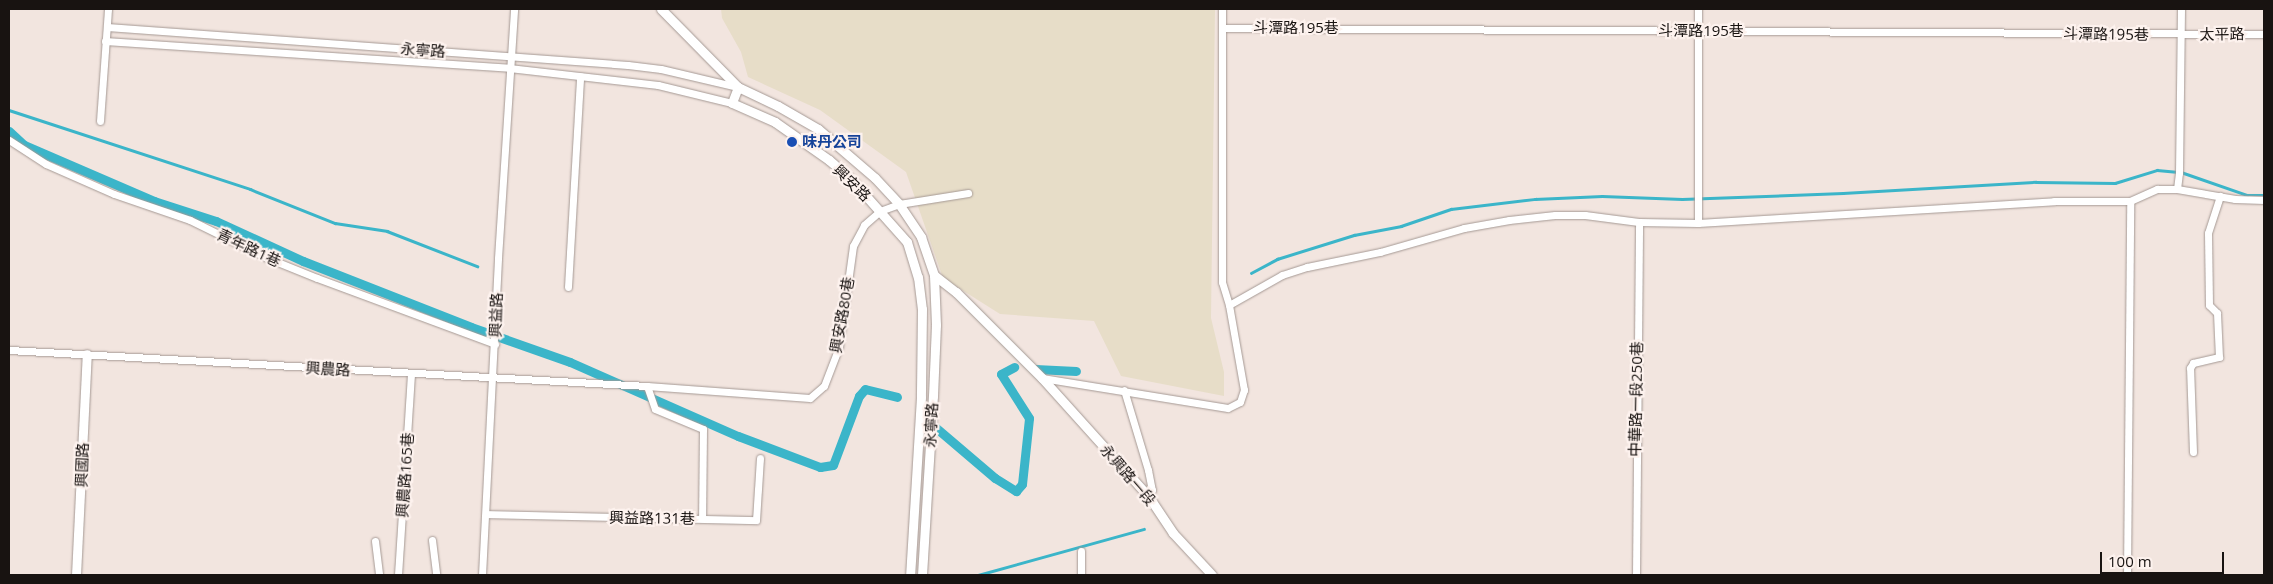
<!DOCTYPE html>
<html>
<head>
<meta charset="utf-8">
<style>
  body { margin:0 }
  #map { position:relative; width:2273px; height:584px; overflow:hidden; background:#f2e5df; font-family:"Open Sans","Noto Sans TC",sans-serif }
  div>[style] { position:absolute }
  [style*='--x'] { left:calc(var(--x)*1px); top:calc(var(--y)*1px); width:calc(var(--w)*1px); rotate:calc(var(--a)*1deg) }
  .industrial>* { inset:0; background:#e7ddc8 }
  .stream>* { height:2.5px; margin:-1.25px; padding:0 1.25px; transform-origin:1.25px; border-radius:1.25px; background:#3bb5c9 }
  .canal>* { height:9px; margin:-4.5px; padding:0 4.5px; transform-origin:4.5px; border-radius:4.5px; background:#3bb5c9 }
  .roads { filter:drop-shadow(0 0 1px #a59994) drop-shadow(0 0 1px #a59994) }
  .minor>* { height:7px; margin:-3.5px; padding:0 3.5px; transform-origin:3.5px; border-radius:3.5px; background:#fff }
  .tertiary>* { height:9px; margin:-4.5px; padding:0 4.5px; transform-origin:4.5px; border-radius:4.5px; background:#fff }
  .dots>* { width:14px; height:14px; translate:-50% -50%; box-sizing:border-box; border:2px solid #fdf2ee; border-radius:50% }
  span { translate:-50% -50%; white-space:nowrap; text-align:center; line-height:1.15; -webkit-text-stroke:4.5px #fdf2ee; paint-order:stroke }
  .street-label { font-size:15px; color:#181311 }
  .transit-label { font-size:15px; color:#164399; font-weight:700 }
  .left { translate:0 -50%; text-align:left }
  .frame { position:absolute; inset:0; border:10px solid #181311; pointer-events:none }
  .scale { position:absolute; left:2100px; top:552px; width:124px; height:22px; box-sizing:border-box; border:2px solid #181311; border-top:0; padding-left:6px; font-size:15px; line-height:18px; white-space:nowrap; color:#181311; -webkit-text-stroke:4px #fdf2ee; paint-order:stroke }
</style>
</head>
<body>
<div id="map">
  <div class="industrial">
    <i style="clip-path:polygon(721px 9px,1215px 9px,1211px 318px,1224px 372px,1224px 396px,1121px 376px,1094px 321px,1000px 314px,943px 278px,906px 172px,820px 110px,748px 77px,741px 52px,722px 18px)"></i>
  </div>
  <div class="stream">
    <i style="--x:9;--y:110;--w:254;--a:18.1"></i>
    <i style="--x:250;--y:189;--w:92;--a:21.8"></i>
    <i style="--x:335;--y:223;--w:53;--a:8.7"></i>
    <i style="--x:387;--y:231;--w:97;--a:21.3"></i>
    <i style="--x:1251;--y:273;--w:30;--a:-28"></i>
    <i style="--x:1277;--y:259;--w:81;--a:-17.3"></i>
    <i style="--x:1354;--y:235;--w:48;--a:-10.8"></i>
    <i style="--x:1401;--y:226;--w:53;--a:-18.8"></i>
    <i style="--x:1451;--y:209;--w:85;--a:-6.8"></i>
    <i style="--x:1535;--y:199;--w:67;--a:-2.6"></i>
    <i style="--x:1602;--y:196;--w:80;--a:2.1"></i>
    <i style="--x:1682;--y:199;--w:161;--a:-2.1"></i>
    <i style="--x:1843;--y:193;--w:193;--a:-3.3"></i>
    <i style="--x:2036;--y:182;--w:79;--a:0.7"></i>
    <i style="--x:2115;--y:183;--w:44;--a:-17.2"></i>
    <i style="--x:2157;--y:170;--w:24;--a:5"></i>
    <i style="--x:2181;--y:172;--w:70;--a:19.2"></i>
    <i style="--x:2247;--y:195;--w:17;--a:0"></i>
    <i style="--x:978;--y:575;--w:172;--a:-15.5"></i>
  </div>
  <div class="canal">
    <i style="--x:9;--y:131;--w:21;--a:43"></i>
    <i style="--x:24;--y:145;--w:142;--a:23.3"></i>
    <i style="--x:154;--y:201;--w:65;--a:17.9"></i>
    <i style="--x:216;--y:221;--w:96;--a:24.7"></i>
    <i style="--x:303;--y:261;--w:180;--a:21.4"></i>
    <i style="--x:471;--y:327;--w:105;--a:19.5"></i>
    <i style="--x:570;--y:362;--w:184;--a:23.8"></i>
    <i style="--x:738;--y:436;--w:88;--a:20.7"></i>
    <i style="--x:820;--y:467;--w:13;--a:-9"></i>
    <i style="--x:833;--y:465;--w:74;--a:-69.4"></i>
    <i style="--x:859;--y:396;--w:9;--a:-49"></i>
    <i style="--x:865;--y:389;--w:33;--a:14"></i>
    <i style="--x:1035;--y:369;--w:41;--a:2.8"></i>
    <i style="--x:935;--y:427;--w:79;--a:40.4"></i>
    <i style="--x:995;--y:478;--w:25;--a:32"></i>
    <i style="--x:1016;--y:491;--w:9;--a:-49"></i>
    <i style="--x:1022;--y:484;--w:66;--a:-83.9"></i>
    <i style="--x:1029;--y:418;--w:52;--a:-122.5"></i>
    <i style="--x:1001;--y:374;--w:15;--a:-28"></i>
  </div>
  <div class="roads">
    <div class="minor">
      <i style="--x:1222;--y:9;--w:273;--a:90"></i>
      <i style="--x:1222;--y:282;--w:24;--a:73"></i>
      <i style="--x:1698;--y:9;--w:214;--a:90"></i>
      <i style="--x:107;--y:27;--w:522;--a:4.17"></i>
      <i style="--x:628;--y:65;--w:33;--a:7"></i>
      <i style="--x:661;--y:69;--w:79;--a:13.2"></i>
      <i style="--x:1222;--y:28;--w:1042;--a:0.33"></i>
      <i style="--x:105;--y:41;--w:405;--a:3.8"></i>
      <i style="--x:509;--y:68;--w:150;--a:6.5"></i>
      <i style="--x:658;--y:85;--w:76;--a:13.7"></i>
      <i style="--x:100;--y:121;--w:112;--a:-85.9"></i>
      <i style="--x:9;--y:140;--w:44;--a:33"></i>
      <i style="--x:46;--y:164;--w:74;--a:23.8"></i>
      <i style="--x:114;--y:194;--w:80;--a:18.9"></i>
      <i style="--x:190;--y:220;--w:84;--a:26.3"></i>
      <i style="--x:265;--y:257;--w:56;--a:22"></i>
      <i style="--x:317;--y:278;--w:190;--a:20.3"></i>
      <i style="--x:2177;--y:189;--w:16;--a:-83"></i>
      <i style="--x:2179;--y:173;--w:164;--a:-89.3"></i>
      <i style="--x:568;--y:287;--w:211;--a:-86.7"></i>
      <i style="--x:9;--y:350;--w:639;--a:3.23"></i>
      <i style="--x:647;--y:386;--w:163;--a:4.2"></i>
      <i style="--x:810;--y:398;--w:18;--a:-41"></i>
      <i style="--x:824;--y:386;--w:42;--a:-69"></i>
      <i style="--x:839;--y:347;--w:102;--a:-82.1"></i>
      <i style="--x:853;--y:246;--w:24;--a:-62"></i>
      <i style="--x:864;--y:225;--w:21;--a:-41"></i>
      <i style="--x:880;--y:211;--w:20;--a:-20"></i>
      <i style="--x:899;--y:204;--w:70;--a:-9.1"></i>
      <i style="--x:1042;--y:378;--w:188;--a:9.2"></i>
      <i style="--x:1228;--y:408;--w:13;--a:-27"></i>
      <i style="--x:1240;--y:402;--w:13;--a:-72"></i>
      <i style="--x:1244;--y:390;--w:86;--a:-100"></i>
      <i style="--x:1229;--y:305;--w:61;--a:-29.5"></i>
      <i style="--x:1282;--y:275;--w:26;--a:-18"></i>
      <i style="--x:1307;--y:267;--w:75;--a:-11.6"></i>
      <i style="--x:1380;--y:252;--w:87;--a:-15.9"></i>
      <i style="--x:1464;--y:228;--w:46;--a:-10.1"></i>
      <i style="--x:1509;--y:220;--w:46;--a:-6.2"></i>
      <i style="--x:1555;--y:215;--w:30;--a:0"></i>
      <i style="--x:1585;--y:215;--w:54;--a:7.4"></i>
      <i style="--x:1639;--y:222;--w:59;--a:1"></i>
      <i style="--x:1698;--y:223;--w:357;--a:-3.5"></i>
      <i style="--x:2054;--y:201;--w:76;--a:0"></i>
      <i style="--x:2130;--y:201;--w:30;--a:-24"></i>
      <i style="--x:2157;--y:189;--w:20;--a:0"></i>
      <i style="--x:2177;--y:189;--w:59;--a:9.8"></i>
      <i style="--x:2235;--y:199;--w:29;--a:2"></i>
      <i style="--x:647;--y:386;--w:24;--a:71"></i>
      <i style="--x:655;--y:409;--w:52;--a:22.6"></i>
      <i style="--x:703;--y:429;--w:89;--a:90.6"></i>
      <i style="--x:1124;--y:390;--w:84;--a:73.3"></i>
      <i style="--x:1148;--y:470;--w:20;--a:79"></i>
      <i style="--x:1152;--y:490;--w:8;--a:113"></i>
      <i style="--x:2193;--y:452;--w:84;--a:-92"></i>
      <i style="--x:2190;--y:368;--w:6;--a:-59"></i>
      <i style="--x:2193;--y:363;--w:27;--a:-13"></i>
      <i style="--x:2219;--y:357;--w:44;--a:-92.6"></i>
      <i style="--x:2217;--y:313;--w:11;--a:-135"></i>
      <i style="--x:2209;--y:305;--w:72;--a:-90.8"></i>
      <i style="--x:2208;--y:233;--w:39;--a:-72"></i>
      <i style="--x:486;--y:514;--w:270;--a:1.3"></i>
      <i style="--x:756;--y:520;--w:62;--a:-86.3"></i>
      <i style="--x:432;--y:540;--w:35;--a:83"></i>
      <i style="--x:375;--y:541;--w:34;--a:83"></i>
      <i style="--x:398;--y:575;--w:201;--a:-86.3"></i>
      <i style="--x:482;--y:575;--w:317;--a:-87.1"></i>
      <i style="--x:498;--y:258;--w:250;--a:-86.3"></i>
      <i style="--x:1081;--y:575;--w:24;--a:-90"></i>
      <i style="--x:1636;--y:575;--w:353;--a:-89.5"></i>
      <i style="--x:2127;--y:575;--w:374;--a:-89.5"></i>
    </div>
    <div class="tertiary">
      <i style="--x:661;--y:9;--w:110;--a:45.4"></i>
      <i style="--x:738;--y:87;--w:44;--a:25.4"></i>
      <i style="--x:778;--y:106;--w:46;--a:29.9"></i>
      <i style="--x:818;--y:129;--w:75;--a:40.7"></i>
      <i style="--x:875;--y:178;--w:35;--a:47"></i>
      <i style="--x:899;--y:204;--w:40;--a:56"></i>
      <i style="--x:921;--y:237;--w:40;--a:71.1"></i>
      <i style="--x:934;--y:275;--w:28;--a:38"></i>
      <i style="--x:956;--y:292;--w:122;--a:45"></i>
      <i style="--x:1042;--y:378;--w:160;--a:48"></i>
      <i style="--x:1149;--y:497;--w:43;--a:56.3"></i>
      <i style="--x:1173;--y:533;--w:57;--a:47.1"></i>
      <i style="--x:738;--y:87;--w:17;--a:111"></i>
      <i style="--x:732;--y:103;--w:47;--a:23.8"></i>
      <i style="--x:775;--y:122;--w:66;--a:35.1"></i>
      <i style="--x:829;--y:160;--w:28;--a:41"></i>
      <i style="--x:850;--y:178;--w:86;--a:48.3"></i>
      <i style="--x:907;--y:242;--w:37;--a:73"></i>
      <i style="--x:918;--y:277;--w:32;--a:83"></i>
      <i style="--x:922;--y:309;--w:88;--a:90.7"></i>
      <i style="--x:921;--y:397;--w:178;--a:93.5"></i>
      <i style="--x:76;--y:575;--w:221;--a:-87.2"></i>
      <i style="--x:922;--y:575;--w:179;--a:-86.5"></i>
      <i style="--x:933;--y:396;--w:71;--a:-87.6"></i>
      <i style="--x:936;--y:325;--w:50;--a:-92.3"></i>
    </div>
  </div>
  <div class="dots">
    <i style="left:792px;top:142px;background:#1a4fb4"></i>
  </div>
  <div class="street-label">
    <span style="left:1296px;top:28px">斗潭路195巷</span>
    <span style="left:1701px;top:31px">斗潭路195巷</span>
    <span style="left:2106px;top:34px;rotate:1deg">斗潭路195巷</span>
    <span style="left:2222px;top:34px;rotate:-1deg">太平路</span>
    <span style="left:423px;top:50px;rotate:4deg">永寧路</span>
    <span style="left:852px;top:183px;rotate:44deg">興安路</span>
    <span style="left:249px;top:248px;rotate:25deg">青年路1巷</span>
    <span style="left:496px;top:315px;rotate:-88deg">興益路</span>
    <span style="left:842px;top:315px;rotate:-80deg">興安路80巷</span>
    <span style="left:328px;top:369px;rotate:3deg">興農路</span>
    <span style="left:1636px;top:399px;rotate:-89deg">中華路一段250巷</span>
    <span style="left:931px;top:425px;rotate:-87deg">永寧路</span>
    <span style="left:82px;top:465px;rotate:-88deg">興國路</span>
    <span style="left:405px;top:475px;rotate:-86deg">興農路165巷</span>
    <span style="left:1128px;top:475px;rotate:49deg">永興路一段</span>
    <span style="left:652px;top:518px;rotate:1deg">興益路131巷</span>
  </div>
  <div class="transit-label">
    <span class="left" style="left:802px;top:142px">味丹公司</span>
  </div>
  <div class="frame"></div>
  <div class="scale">100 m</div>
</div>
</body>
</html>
